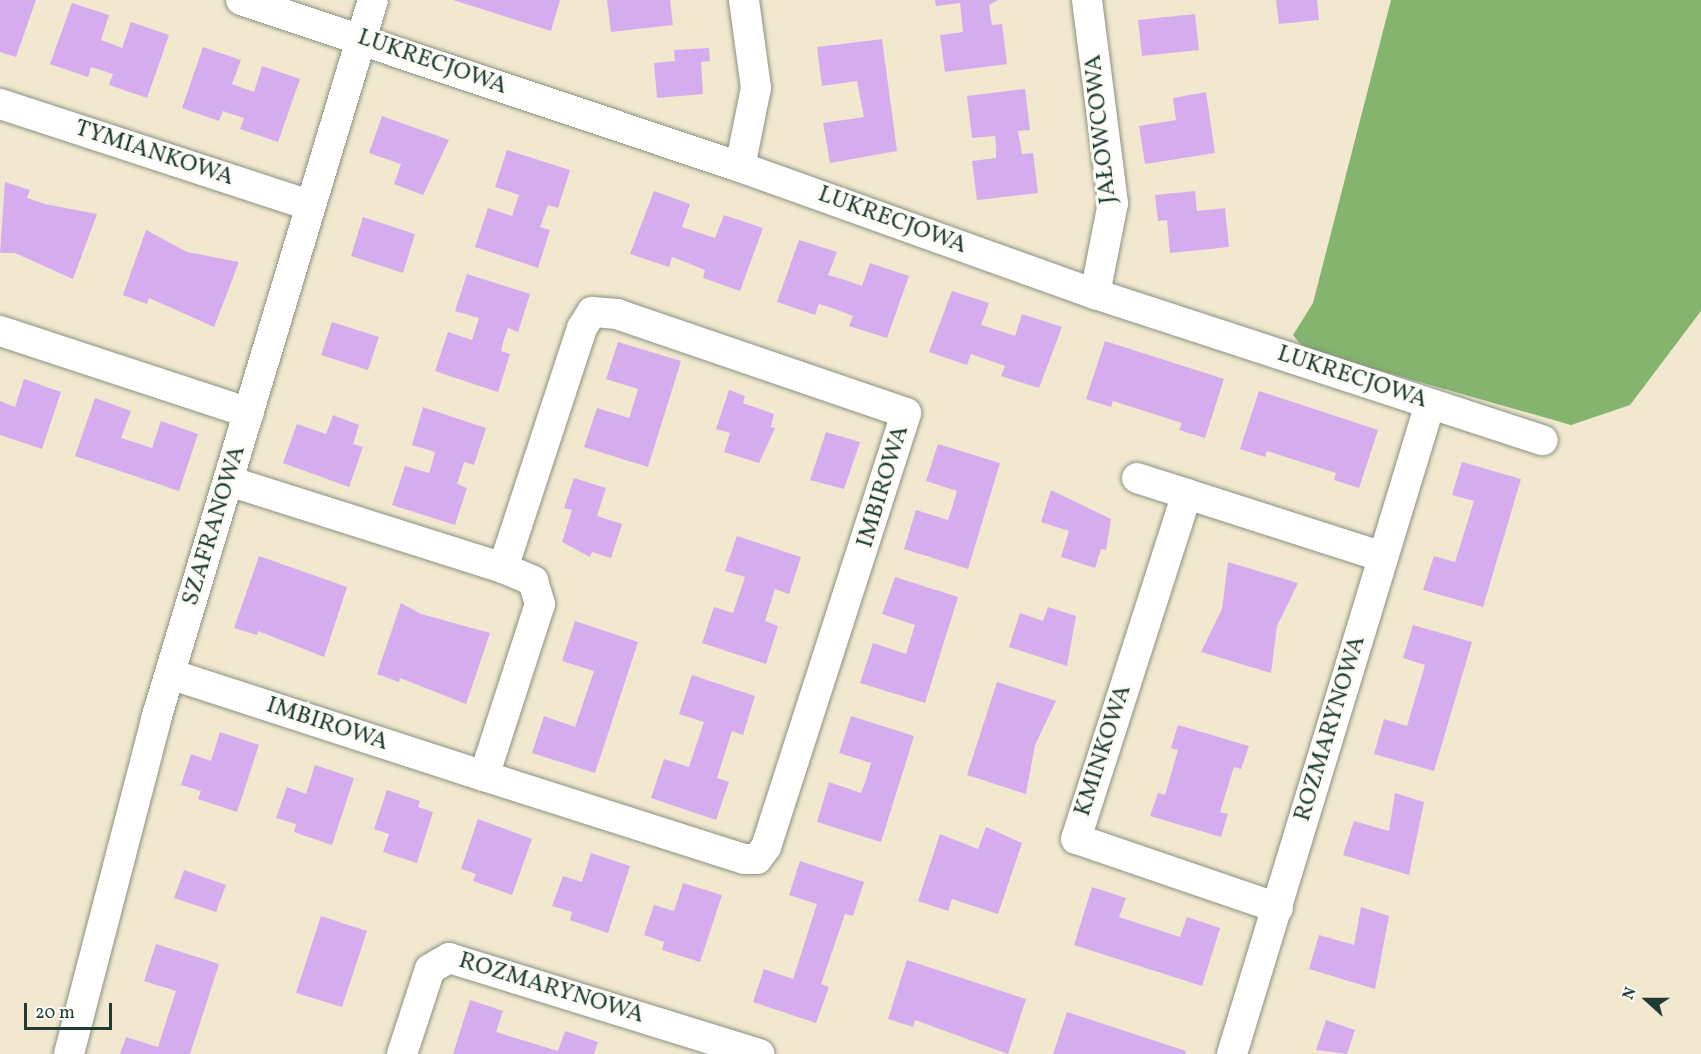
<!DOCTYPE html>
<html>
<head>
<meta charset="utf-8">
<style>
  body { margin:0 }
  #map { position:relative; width:1701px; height:1054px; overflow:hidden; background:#f2e8cf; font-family:Vollkorn,serif }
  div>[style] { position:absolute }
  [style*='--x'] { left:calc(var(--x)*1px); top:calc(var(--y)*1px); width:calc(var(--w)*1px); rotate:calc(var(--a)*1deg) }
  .forest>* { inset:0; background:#84b46d }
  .building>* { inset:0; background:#d5adee }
  .roads { filter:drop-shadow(0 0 2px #889282) drop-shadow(0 0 2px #889282) }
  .minor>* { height:30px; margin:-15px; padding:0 15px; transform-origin:15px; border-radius:15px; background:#fff }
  span { translate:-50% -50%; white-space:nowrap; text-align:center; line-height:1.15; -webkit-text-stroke:6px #fdfcf7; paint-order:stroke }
  .street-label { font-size:24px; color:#1f3d34 }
  .north { position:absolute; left:1617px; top:970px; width:60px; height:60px; -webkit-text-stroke:4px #fdfcf7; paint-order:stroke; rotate:291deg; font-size:16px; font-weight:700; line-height:24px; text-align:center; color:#1f3d34 }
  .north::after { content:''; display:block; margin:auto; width:21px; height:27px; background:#1f3d34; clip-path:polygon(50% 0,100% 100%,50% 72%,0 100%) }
  .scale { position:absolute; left:24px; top:1003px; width:88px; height:27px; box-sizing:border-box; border:3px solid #1f3d34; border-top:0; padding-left:8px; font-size:18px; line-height:21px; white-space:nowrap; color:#1f3d34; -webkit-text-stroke:4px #fdfcf7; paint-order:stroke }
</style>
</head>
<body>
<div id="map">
  <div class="forest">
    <i style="clip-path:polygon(1391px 0,1701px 0,1701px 311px,1630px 405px,1571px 425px,1304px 349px,1293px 335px,1313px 303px)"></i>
  </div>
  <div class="building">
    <i style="clip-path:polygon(0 0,36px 0,16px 57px,0 52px)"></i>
    <i style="clip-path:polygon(453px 0,560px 0,551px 31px)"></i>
    <i style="clip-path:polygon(607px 0,670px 0,673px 25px,611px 32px)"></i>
    <i style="clip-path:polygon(935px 0,998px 0,989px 5px,990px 13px,992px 25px,1002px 24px,1007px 64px,945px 72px,940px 35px,963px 32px,960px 3px,936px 6px)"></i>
    <i style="clip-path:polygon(1276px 0,1317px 0,1319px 20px,1279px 24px)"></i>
    <i style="clip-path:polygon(72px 3px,109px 15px,101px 40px,122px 48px,131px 22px,169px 35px,147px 98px,109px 85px,113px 74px,91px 67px,88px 77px,50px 64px)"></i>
    <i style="clip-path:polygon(1195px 14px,1199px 50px,1142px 56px,1138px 20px)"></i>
    <i style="clip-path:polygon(882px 39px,897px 151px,830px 163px,823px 123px,864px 117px,857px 81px,822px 86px,817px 47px)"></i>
    <i style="clip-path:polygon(203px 47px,241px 60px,232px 84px,254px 92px,262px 66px,300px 79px,278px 142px,240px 129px,244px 118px,223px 111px,219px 121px,182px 108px)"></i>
    <i style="clip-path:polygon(709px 48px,710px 61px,701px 62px,703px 94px,657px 98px,654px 63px,675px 61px,674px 50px)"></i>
    <i style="clip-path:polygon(1025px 89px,1030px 130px,1018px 131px,1022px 154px,1033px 153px,1038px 193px,977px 200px,972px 161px,996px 158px,996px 146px,995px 136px,972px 138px,967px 96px)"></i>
    <i style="clip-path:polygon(1206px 92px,1215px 153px,1145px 164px,1139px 126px,1176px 120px,1173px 98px)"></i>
    <i style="clip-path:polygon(382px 116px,449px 140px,423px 195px,394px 184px,401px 164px,369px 153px)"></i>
    <i style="clip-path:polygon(507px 150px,570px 170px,558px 208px,548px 205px,540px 227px,550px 230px,538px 268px,475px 247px,488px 208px,512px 216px,519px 195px,495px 187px)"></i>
    <i style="clip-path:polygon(5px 182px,30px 190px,27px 198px,45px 204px,97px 214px,73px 279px,15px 253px,0 253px)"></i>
    <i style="clip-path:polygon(654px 191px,690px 204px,682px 227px,715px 238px,724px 215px,763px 228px,740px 291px,703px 278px,705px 270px,688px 263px,672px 257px,669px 267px,630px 254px)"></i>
    <i style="clip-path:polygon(1195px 191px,1197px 211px,1225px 208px,1229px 247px,1170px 253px,1167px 220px,1158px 221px,1155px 195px)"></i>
    <i style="clip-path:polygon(363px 217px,415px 234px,403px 273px,351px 256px)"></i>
    <i style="clip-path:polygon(146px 230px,187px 252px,239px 262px,214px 327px,156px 301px,149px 298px,147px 304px,123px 295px)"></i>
    <i style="clip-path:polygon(799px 240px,837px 252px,828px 275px,845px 280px,862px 286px,870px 263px,909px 276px,887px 338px,849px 326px,853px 316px,835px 309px,819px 304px,815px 315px,777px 302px)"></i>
    <i style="clip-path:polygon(467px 274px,530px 294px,518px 332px,508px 328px,504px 339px,501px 351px,510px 354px,498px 392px,435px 371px,448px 332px,472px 340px,479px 318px,455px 311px)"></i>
    <i style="clip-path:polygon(952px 291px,989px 303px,981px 325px,997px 330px,1015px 336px,1022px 314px,1062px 327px,1039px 388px,1001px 376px,1005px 366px,971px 354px,967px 365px,929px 352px)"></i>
    <i style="clip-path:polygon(332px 322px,379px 337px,368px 370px,321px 355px)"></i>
    <i style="clip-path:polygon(1105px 341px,1224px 379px,1205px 438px,1179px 430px,1182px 423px,1113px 401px,1111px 407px,1086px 399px)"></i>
    <i style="clip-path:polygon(618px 342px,681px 361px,648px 467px,584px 447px,597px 408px,629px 418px,633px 406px,638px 389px,606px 379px)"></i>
    <i style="clip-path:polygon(24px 379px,61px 392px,42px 449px,0 435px,0 401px,15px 407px)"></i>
    <i style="clip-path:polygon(729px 390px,745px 396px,743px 403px,774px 414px,771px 427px,775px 428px,759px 463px,724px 452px,730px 433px,716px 429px)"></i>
    <i style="clip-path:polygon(1259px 391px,1378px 430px,1359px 488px,1334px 480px,1336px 473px,1267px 451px,1265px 457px,1240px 449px)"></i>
    <i style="clip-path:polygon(95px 398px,131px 411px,121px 438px,152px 448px,161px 421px,198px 434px,179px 491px,75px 456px)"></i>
    <i style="clip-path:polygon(423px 407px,486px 428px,474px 465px,464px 462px,457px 484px,467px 488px,455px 525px,392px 505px,405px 466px,429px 473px,432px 464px,435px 452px,412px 445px)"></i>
    <i style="clip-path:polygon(333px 415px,359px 425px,353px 444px,363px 447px,349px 487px,283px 463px,297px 424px,326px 434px)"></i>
    <i style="clip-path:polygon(826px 432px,860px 442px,844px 489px,810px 480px)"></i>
    <i style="clip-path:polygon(938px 444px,1000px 463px,968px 569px,904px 549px,916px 510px,948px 520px,952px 508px,957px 491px,926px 481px)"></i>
    <i style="clip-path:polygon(1462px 462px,1521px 479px,1483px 607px,1423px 590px,1434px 556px,1455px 562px,1474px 501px,1452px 495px)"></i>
    <i style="clip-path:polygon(574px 478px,606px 488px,597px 516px,622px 524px,611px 558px,592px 552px,590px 557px,562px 542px,572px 510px,564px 508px)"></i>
    <i style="clip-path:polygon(1051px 490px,1111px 519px,1106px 550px,1101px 549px,1095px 568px,1061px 557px,1069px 531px,1041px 522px)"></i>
    <i style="clip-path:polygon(737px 536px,801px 557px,789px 594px,775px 589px,765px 621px,778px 626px,766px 664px,702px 643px,714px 607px,733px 613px,745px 577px,725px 571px)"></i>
    <i style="clip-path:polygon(259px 556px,347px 587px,324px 657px,258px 631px,257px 635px,234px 628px)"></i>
    <i style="clip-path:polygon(1228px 562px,1298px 583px,1277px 626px,1271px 673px,1201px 652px,1222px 609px)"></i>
    <i style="clip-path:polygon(895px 577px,958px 597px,925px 703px,860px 683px,873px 643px,906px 654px,915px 625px,882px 614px)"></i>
    <i style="clip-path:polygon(401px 603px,421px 614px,490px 633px,466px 704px,400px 678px,399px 682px,377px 674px)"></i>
    <i style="clip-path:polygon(1048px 607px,1076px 616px,1067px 666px,1009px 647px,1020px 613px,1043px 621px)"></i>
    <i style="clip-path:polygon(575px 621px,638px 642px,595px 773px,532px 753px,544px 716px,575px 727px,594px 671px,562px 661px)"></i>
    <i style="clip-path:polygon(1413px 625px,1472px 642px,1434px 771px,1374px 754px,1384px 719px,1407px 726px,1425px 665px,1403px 658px)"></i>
    <i style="clip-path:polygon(692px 675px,755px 696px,743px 735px,732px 731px,717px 778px,729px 782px,716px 820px,651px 798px,664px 759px,689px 767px,704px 722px,679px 714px)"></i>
    <i style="clip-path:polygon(997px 682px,1056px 701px,1035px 745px,1026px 794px,967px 775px)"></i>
    <i style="clip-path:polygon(851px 716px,914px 736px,881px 842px,817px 822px,829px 782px,861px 793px,866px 780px,871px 763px,839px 753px)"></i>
    <i style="clip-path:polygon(1178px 725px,1249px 746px,1241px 769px,1234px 767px,1220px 812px,1228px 814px,1221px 837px,1150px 816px,1158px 793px,1165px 795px,1178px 750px,1171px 748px)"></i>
    <i style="clip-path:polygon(220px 732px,259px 745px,237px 812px,198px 799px,201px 791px,181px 785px,191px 754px,211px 761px)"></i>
    <i style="clip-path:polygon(315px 765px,354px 778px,332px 845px,294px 832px,296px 824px,276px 818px,287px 787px,306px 794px)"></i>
    <i style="clip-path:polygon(387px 790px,420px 801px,418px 807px,433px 812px,417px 863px,383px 852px,389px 834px,374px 829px)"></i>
    <i style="clip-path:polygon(1395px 793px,1424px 802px,1409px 875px,1343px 855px,1354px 821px,1389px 831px)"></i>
    <i style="clip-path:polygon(478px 819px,532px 839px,512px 895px,473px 881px,476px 874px,461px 869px)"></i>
    <i style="clip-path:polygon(986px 827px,1022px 843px,998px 914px,952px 899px,948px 911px,918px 901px,940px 834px,978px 849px)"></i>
    <i style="clip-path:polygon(591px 853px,630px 866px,608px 933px,570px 920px,572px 912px,552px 906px,563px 876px,582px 882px)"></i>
    <i style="clip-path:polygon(800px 861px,864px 882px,853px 916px,845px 914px,821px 984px,829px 987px,816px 1023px,753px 1002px,764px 969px,793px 979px,817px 904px,789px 895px)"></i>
    <i style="clip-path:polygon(184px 870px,226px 885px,216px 912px,174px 898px)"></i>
    <i style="clip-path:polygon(683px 883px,722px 895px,700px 962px,662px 950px,664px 942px,644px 935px,654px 905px,674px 911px)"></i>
    <i style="clip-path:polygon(1092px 887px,1126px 898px,1119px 917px,1180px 937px,1187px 917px,1220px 928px,1202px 986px,1074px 945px)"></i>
    <i style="clip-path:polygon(1361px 907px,1389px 916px,1375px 989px,1309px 969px,1319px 935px,1354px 945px)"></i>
    <i style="clip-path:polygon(321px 916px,367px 931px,342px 1007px,296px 993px)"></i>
    <i style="clip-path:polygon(156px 944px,219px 964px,190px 1054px,120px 1054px,126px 1037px,158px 1047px,176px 991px,144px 981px)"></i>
    <i style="clip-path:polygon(907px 960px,1026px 999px,1008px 1054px,915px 1020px,913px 1027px,888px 1019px)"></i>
    <i style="clip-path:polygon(470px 1000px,503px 1011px,496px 1032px,558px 1051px,565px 1031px,598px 1042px,594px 1054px,453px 1054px)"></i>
    <i style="clip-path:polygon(1067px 1012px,1186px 1051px,1185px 1054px,1053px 1054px)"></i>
    <i style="clip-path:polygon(1326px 1020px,1355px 1030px,1347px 1054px,1316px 1050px)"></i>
  </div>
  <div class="roads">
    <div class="minor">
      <i style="--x:241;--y:0;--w:526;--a:18.5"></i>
      <i style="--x:740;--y:167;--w:377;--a:19.7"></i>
      <i style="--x:1095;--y:294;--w:471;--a:18.1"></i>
      <i style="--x:1087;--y:0;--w:205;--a:82.7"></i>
      <i style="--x:1113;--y:203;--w:93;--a:101.2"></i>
      <i style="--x:0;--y:104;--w:325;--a:18.1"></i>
      <i style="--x:740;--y:167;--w:81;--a:-78.6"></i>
      <i style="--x:756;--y:88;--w:89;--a:-97.8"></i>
      <i style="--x:0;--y:331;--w:262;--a:18.2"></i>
      <i style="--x:1137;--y:478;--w:52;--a:17.7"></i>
      <i style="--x:232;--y:482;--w:284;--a:17.6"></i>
      <i style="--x:170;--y:674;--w:330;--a:18"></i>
      <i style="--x:484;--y:776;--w:273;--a:17.7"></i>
      <i style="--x:744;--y:859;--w:13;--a:0"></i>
      <i style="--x:757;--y:859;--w:15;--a:-53"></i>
      <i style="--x:766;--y:847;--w:456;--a:-72.1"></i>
      <i style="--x:906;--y:413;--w:305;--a:-161.1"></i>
      <i style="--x:617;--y:314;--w:25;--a:-175"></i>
      <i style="--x:592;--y:312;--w:19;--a:122"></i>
      <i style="--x:582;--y:328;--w:253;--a:108.2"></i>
      <i style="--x:503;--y:568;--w:33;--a:23"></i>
      <i style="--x:533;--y:581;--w:24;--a:73"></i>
      <i style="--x:540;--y:604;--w:181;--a:108"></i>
      <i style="--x:1278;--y:908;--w:213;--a:-161.1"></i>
      <i style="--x:1076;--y:839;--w:362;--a:-72.2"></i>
      <i style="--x:1187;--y:494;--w:206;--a:17.8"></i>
      <i style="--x:69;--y:1054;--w:346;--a:-75.4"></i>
      <i style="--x:156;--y:719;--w:751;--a:-73.21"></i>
      <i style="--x:402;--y:1054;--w:89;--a:-71.8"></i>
      <i style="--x:430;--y:969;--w:22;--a:-30"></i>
      <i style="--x:449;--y:958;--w:325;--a:17.2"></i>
      <i style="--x:1232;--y:1054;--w:679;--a:-73.06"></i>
    </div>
  </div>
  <div class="street-label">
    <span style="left:432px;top:63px;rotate:19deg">LUKRECJOWA</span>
    <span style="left:1102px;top:129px;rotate:-96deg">JAŁOWCOWA</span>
    <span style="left:154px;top:154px;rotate:18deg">TYMIANKOWA</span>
    <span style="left:892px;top:221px;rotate:20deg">LUKRECJOWA</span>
    <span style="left:1352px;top:378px;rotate:18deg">LUKRECJOWA</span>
    <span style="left:884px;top:487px;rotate:-73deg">IMBIROWA</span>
    <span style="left:215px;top:526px;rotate:-73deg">SZAFRANOWA</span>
    <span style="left:327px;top:725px;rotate:18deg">IMBIROWA</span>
    <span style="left:1331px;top:729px;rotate:-73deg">ROZMARYNOWA</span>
    <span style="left:1104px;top:751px;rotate:-72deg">KMINKOWA</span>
    <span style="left:551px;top:989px;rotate:17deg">ROZMARYNOWA</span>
  </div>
  <div class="north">N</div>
  <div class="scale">20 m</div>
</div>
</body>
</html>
